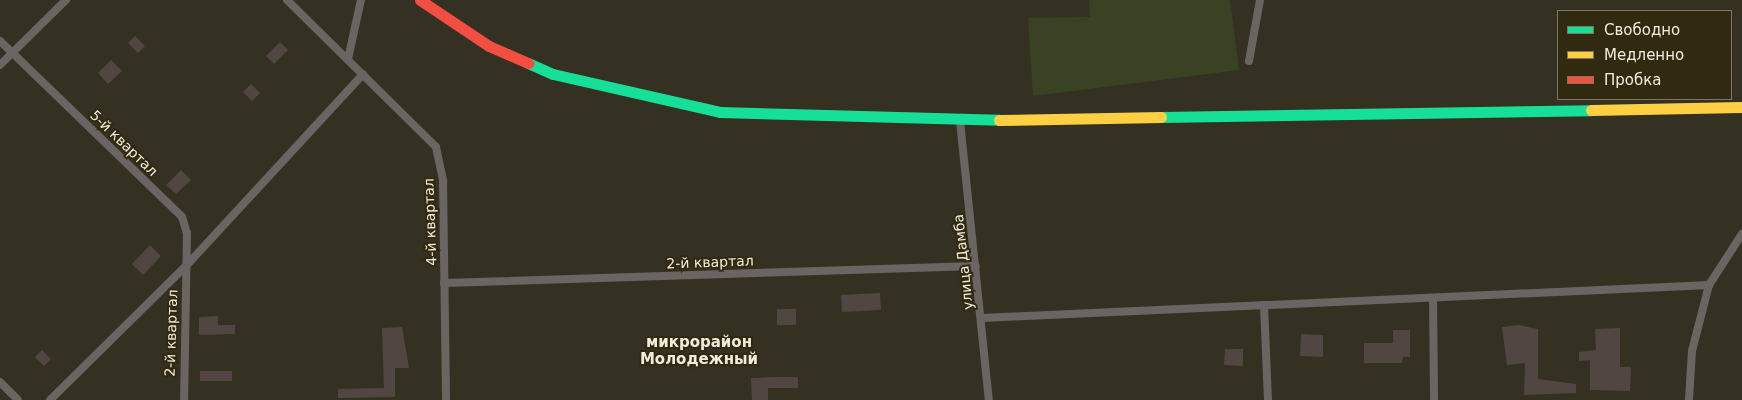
<!DOCTYPE html>
<html>
<head>
<meta charset="utf-8">
<style>
  body { margin:0 }
  #map { position:relative; width:1742px; height:400px; overflow:hidden; background:#343122; font-family:"DejaVu Sans",sans-serif }
  div>[style] { position:absolute }
  [style*='--x'] { left:calc(var(--x)*1px); top:calc(var(--y)*1px); width:calc(var(--w)*1px); rotate:calc(var(--a)*1deg) }
  .green>* { inset:0; background:#394324 }
  .building>* { inset:0; background:#524643 }
  .lane>* { height:8px; margin:-4px; padding:0 4px; transform-origin:4px; border-radius:4px; background:#6a6562 }
  .fast>* { height:11px; margin:-5.5px; padding:0 5.5px; transform-origin:5.5px; border-radius:5.5px; background:#16e098 }
  .slow>* { height:11px; margin:-5.5px; padding:0 5.5px; transform-origin:5.5px; border-radius:5.5px; background:#ffcf43 }
  .jam>* { height:11px; margin:-5.5px; padding:0 5.5px; transform-origin:5.5px; border-radius:5.5px; background:#f24e42 }
  span { translate:-50% -50%; white-space:nowrap; text-align:center; line-height:1.15; -webkit-text-stroke:4px #312a11; paint-order:stroke }
  .street-label { font-size:14px; color:#f1eddd }
  .neighbourhood-label { font-size:15px; color:#f1eddd; font-weight:700 }
  .legend { position:absolute; left:1557px; top:10px; width:175px; height:90px; box-sizing:border-box; background:#312a11; border:1px solid #7e7863; margin:0; padding:6px 9px; list-style:none; font-size:15px; color:#f1eddd }
  .legend li { display:flex; align-items:center; gap:10px; height:25px }
  .legend b { width:25px; border:1px solid #7e7863 }
</style>
</head>
<body>
<div id="map">
  <div class="green">
    <i style="clip-path:polygon(1089px 0,1230px 0,1239px 70px,1033px 96px,1028px 18px,1090px 17px)"></i>
  </div>
  <div class="building">
    <i style="clip-path:polygon(135px 36px,145px 46px,138px 53px,128px 43px)"></i>
    <i style="clip-path:polygon(280px 42px,288px 50px,274px 64px,266px 56px)"></i>
    <i style="clip-path:polygon(111px 60px,122px 71px,108px 84px,98px 73px)"></i>
    <i style="clip-path:polygon(251px 84px,260px 93px,252px 101px,243px 92px)"></i>
    <i style="clip-path:polygon(181px 170px,191px 180px,176px 194px,166px 185px)"></i>
    <i style="clip-path:polygon(150px 245px,161px 256px,143px 275px,132px 264px)"></i>
    <i style="clip-path:polygon(880px 293px,881px 310px,842px 312px,841px 295px)"></i>
    <i style="clip-path:polygon(777px 309px,796px 309px,796px 325px,777px 325px)"></i>
    <i style="clip-path:polygon(218px 316px,218px 325px,235px 325px,235px 334px,199px 335px,199px 317px)"></i>
    <i style="clip-path:polygon(1518px 325px,1538px 329px,1538px 379px,1576px 384px,1576px 393px,1524px 395px,1525px 363px,1507px 365px,1502px 327px)"></i>
    <i style="clip-path:polygon(402px 327px,409px 368px,395px 368px,395px 397px,338px 398px,338px 389px,384px 388px,382px 328px)"></i>
    <i style="clip-path:polygon(1620px 328px,1620px 367px,1631px 367px,1630px 391px,1590px 390px,1590px 360px,1579px 361px,1579px 352px,1596px 350px,1595px 329px)"></i>
    <i style="clip-path:polygon(1393px 330px,1410px 330px,1410px 357px,1403px 357px,1402px 363px,1364px 363px,1364px 343px,1393px 343px)"></i>
    <i style="clip-path:polygon(1301px 334px,1323px 335px,1323px 357px,1300px 356px)"></i>
    <i style="clip-path:polygon(1225px 349px,1243px 349px,1243px 366px,1224px 365px)"></i>
    <i style="clip-path:polygon(42px 350px,51px 359px,44px 366px,35px 357px)"></i>
    <i style="clip-path:polygon(200px 371px,232px 371px,232px 381px,200px 381px)"></i>
    <i style="clip-path:polygon(772px 377px,798px 377px,798px 388px,768px 388px,768px 400px,752px 400px,751px 378px)"></i>
  </div>
  <div class="lane">
    <i style="--x:287;--y:0;--w:209;--a:44.6"></i>
    <i style="--x:436;--y:147;--w:35;--a:78"></i>
    <i style="--x:443;--y:181;--w:219;--a:89.2"></i>
    <i style="--x:0;--y:41;--w:253;--a:44"></i>
    <i style="--x:182;--y:217;--w:17;--a:73"></i>
    <i style="--x:187;--y:233;--w:167;--a:91"></i>
    <i style="--x:348;--y:59;--w:60;--a:-77.6"></i>
    <i style="--x:1249;--y:61;--w:62;--a:-79.8"></i>
    <i style="--x:0;--y:65;--w:93;--a:-44.6"></i>
    <i style="--x:960;--y:121;--w:281;--a:84.1"></i>
    <i style="--x:444;--y:283;--w:532;--a:-1.83"></i>
    <i style="--x:1433;--y:298;--w:102;--a:89.4"></i>
    <i style="--x:1264;--y:305;--w:95;--a:87.6"></i>
    <i style="--x:982;--y:318;--w:728;--a:-2.6"></i>
    <i style="--x:0;--y:382;--w:25;--a:45"></i>
    <i style="--x:50;--y:400;--w:191;--a:-44.6"></i>
    <i style="--x:186;--y:266;--w:261;--a:-47.3"></i>
    <i style="--x:1689;--y:400;--w:49;--a:-86.5"></i>
    <i style="--x:1692;--y:351;--w:68;--a:-75.6"></i>
    <i style="--x:1709;--y:285;--w:61;--a:-57.1"></i>
  </div>
  <div class="fast">
    <i style="--x:528;--y:63;--w:27;--a:24"></i>
    <i style="--x:553;--y:74;--w:171;--a:12.8"></i>
    <i style="--x:720;--y:112;--w:279;--a:1.6"></i>
    <i style="--x:1161;--y:117;--w:430;--a:-0.9"></i>
  </div>
  <div class="slow">
    <i style="--x:1591;--y:110;--w:151;--a:-1.1"></i>
    <i style="--x:999;--y:120;--w:162;--a:-1.1"></i>
  </div>
  <div class="jam">
    <i style="--x:420;--y:0;--w:83;--a:33.7"></i>
    <i style="--x:489;--y:46;--w:43;--a:23.6"></i>
  </div>
  <div class="street-label">
    <span style="left:124px;top:143px;rotate:44deg">5-й квартал</span>
    <span style="left:430px;top:222px;rotate:-92deg">4-й квартал</span>
    <span style="left:710px;top:262px;rotate:-2deg">2-й квартал</span>
    <span style="left:963px;top:262px;rotate:-96deg">улица Дамба</span>
    <span style="left:171px;top:333px;rotate:-88deg">2-й квартал</span>
  </div>
  <div class="neighbourhood-label">
    <span style="left:699px;top:351px">микрорайон<br>Молодежный</span>
  </div>
  <ul class="legend">
  <li><b style="height:6px;background:#16e098"></b>Свободно</li>
  <li><b style="height:6px;background:#ffcf43"></b>Медленно</li>
  <li><b style="height:6px;background:#f24e42"></b>Пробка</li>
  </ul>
</div>
</body>
</html>
